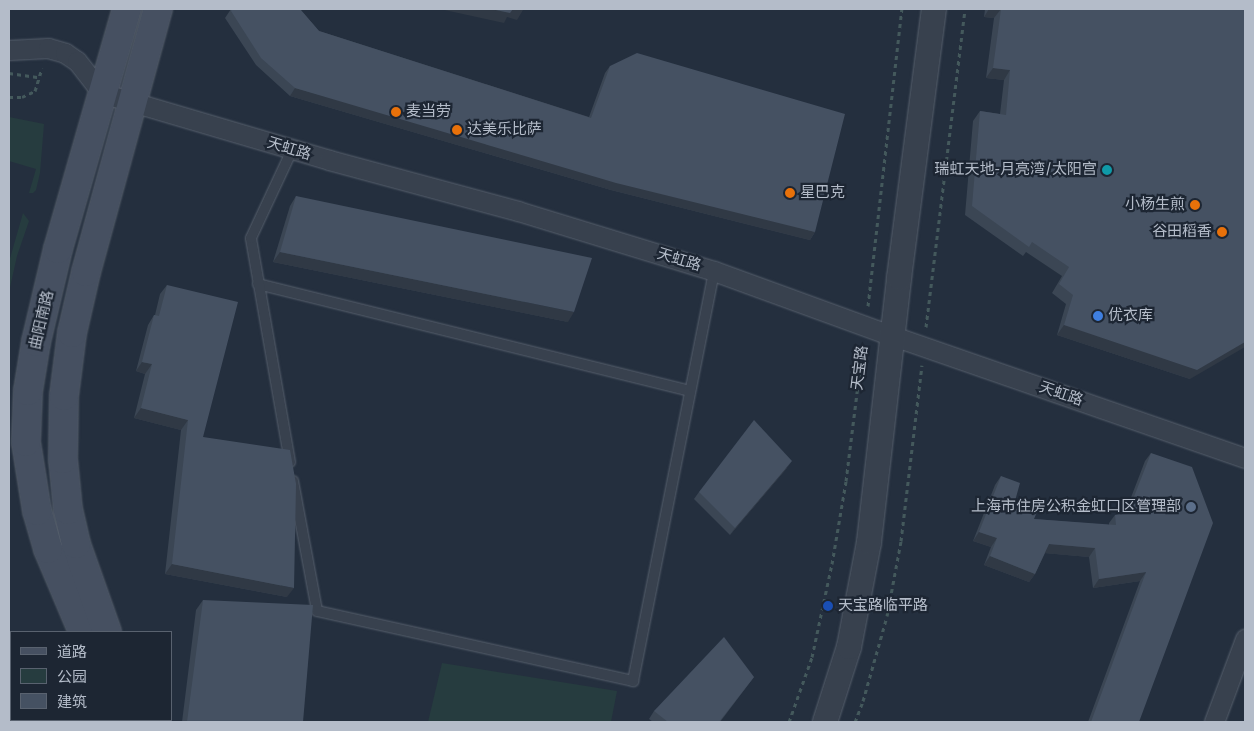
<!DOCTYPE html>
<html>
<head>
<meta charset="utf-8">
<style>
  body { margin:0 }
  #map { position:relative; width:1254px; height:731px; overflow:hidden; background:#242f3e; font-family:"Fira Sans Condensed","Noto Sans SC",sans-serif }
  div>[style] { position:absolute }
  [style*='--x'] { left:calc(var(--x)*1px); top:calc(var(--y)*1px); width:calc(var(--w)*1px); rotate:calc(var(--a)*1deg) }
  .green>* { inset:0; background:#263c3f }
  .path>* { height:3px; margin-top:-1.5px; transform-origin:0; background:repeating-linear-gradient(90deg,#44595c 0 4px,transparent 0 8px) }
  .roads { filter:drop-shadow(0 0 1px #565f6c) drop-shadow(0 0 1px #565f6c) }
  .service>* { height:10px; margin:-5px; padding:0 5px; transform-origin:5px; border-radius:5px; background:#38414e }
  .minor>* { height:19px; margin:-9.5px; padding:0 9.5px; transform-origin:9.5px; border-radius:9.5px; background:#38414e }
  .tertiary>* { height:24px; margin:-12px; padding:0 12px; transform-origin:12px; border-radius:12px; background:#38414e }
  .secondary>* { height:28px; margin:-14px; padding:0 14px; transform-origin:14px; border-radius:14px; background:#465061 }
  .wall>* { inset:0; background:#3b4654 }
  .shaded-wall>* { inset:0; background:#303945 }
  .building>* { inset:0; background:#455162 }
  .dots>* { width:14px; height:14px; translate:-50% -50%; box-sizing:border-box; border:2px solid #1d2633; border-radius:50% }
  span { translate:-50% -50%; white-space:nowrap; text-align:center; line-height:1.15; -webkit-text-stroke:4.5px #1d2633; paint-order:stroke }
  .poi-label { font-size:15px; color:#b4bcc9 }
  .left { translate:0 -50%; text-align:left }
  .right { translate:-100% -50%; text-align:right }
  .street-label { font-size:15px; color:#b4bcc9 }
  .frame { position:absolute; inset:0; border:10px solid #b4bcc9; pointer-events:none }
  .legend { position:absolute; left:10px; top:631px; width:162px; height:90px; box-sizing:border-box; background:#1d2633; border:1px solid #59626f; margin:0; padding:6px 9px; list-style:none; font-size:15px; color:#b4bcc9 }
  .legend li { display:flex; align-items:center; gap:10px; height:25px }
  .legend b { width:25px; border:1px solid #59626f }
</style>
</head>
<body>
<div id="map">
  <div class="green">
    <i style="clip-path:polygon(9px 117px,44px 124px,40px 173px,36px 190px,33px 193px,29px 193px,36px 169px,9px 161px)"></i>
    <i style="clip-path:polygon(23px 213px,29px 221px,17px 256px,9px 292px,9px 262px)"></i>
    <i style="clip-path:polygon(442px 663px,617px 691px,611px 722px,428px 722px)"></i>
  </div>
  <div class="path">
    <i style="--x:9;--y:73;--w:30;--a:8"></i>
    <i style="--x:9;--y:97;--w:13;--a:0"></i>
    <i style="--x:22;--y:97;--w:14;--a:-25"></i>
    <i style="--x:35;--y:91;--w:24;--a:-73"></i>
    <i style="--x:868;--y:306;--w:299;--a:-83.5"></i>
    <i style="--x:926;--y:327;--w:320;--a:-83"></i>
    <i style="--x:789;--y:722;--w:69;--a:-70.5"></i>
    <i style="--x:812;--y:657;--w:95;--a:-77.9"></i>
    <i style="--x:832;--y:564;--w:84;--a:-80.4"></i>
    <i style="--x:846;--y:481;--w:137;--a:-82.9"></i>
    <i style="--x:855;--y:722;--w:22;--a:-69"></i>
    <i style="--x:863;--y:701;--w:88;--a:-74.2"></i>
    <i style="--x:887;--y:616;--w:76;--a:-79.4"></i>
    <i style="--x:901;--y:541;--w:177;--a:-83.2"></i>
  </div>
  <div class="roads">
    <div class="service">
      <i style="--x:258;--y:284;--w:445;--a:13.9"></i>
      <i style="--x:290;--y:462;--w:227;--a:-99.9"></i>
      <i style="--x:251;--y:238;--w:97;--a:-65"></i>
      <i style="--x:293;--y:481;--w:132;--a:79.5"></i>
      <i style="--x:317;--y:611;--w:324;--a:12.5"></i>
      <i style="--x:633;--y:681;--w:418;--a:-78.8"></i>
    </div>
    <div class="minor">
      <i style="--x:9;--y:50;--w:39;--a:-3"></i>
      <i style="--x:48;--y:48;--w:18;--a:16"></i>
      <i style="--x:65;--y:53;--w:14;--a:34"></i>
      <i style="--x:77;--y:61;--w:41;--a:52"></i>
      <i style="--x:102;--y:93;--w:237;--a:16.4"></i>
      <i style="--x:329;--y:160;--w:196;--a:15.1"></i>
      <i style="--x:518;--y:211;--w:205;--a:17"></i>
      <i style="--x:714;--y:271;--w:190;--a:20"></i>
      <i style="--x:893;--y:336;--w:373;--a:19.1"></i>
      <i style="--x:1214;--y:722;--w:89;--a:-69.5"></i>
    </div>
    <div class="tertiary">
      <i style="--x:825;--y:722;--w:79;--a:-72.3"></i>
      <i style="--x:849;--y:647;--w:107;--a:-79.2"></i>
      <i style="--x:869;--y:542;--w:266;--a:-83.5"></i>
      <i style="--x:899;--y:278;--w:271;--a:-82.6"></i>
    </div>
    <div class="secondary">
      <i style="--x:83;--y:632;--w:90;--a:-112.9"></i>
      <i style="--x:48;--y:549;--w:40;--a:-106"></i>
      <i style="--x:37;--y:511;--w:70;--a:-99.1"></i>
      <i style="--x:26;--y:442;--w:51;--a:-87.8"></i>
      <i style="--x:28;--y:391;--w:50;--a:-80.7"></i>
      <i style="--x:36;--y:342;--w:96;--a:-76.7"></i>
      <i style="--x:58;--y:249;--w:250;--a:-74"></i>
      <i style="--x:107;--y:632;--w:93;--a:-109.4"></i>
      <i style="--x:76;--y:544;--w:35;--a:-103"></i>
      <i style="--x:68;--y:510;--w:51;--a:-95.6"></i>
      <i style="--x:63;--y:459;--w:63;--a:-89.1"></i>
      <i style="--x:64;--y:396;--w:64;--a:-82.8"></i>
      <i style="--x:72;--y:333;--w:63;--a:-77.1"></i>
      <i style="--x:86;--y:272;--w:273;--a:-74.7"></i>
      <i style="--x:118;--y:720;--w:2;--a:63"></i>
      <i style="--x:139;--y:720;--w:2;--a:63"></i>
    </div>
  </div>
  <div class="wall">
    <i style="clip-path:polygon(231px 9px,300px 9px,319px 31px,589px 117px,605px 73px,610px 66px,815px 232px,810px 240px,611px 190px,290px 96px,256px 65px,225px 18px)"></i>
    <i style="clip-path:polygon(985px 9px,1245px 9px,1190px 379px,1057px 335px,1066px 304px,1052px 293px,1062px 276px,1026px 252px,1023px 256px,965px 215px,973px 121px,980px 111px,1000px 114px,1004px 80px,986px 78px,994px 18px,984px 17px)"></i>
    <i style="clip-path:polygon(296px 196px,568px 322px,273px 262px,290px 206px)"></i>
    <i style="clip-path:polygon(167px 285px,203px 437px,287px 597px,165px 574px,181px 430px,134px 418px,145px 374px,136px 371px,148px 325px,154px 315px,155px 315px,160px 294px)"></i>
    <i style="clip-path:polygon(1151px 453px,1139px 722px,1088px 722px,1140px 581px,1093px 588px,1089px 557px,1045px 553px,1035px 574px,1029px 582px,984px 565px,991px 547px,973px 541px,995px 485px,1001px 476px,1015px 501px,1034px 519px,1109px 525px,1109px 523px,1115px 515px,1125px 513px,1145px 461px)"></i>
    <i style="clip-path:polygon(787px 468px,730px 535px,694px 499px,699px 492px)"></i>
    <i style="clip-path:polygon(203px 600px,303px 722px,182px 722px,196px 610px)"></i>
    <i style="clip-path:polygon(754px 677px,720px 722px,653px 722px,649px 719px,654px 711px)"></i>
  </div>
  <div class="shaded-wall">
    <i style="clip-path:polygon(440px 9px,519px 9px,523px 10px,517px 20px,507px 17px,504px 23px)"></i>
    <i style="clip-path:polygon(709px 9px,736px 9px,735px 10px)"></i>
    <i style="clip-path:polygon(989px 9px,1001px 9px,994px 18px,984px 17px)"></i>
    <i style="clip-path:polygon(993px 68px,1010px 70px,1004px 80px,986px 78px)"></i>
    <i style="clip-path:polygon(295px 88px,815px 232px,810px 240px,611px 190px,290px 96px)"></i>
    <i style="clip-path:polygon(280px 252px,574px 312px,568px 322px,273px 262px)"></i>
    <i style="clip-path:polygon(1064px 325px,1245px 342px,1245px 347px,1190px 379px,1057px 335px)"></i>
    <i style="clip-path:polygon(142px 362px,152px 364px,145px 374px,136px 371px)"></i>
    <i style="clip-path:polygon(141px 408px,188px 420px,181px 430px,134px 418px)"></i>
    <i style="clip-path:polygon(792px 461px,787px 468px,730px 535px,735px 528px)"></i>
    <i style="clip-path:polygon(979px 532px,997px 538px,991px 547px,973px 541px)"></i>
    <i style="clip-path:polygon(1049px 544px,1095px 548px,1089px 557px,1043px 553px)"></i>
    <i style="clip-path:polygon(990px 556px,1035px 574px,1029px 582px,984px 565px)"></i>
    <i style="clip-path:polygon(172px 564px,294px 588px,287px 597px,165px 574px)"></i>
    <i style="clip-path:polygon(1146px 572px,1140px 581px,1093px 588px,1099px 579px)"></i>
    <i style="clip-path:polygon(53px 720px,62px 720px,57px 722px,48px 722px)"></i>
  </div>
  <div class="building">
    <i style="clip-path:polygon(232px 9px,300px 9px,319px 31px,591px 118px,610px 66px,637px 53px,845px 114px,815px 232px,616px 183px,295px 88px,261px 58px,231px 11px)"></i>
    <i style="clip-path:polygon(491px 9px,513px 9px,510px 13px)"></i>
    <i style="clip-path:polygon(1001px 9px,1245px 9px,1245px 342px,1197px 370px,1064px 325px,1073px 295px,1059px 284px,1069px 267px,1032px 242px,1029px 247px,972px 206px,980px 111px,1006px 115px,1010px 70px,993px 68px)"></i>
    <i style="clip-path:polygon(296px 196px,592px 258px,574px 312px,280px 252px)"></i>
    <i style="clip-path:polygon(167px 285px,238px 302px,203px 437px,290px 450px,296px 484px,294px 588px,172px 564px,188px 420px,141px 408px,152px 364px,142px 362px,154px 315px,159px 316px)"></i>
    <i style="clip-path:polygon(754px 420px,792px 461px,735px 528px,699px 492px)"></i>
    <i style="clip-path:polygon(1151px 453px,1192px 467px,1213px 523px,1139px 722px,1091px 722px,1146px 572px,1099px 579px,1095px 548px,1049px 544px,1035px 574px,990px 556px,997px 538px,979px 532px,1001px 476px,1020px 483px,1015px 501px,1037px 512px,1034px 519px,1116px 525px,1115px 515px,1128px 512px)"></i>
    <i style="clip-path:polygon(203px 600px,313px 605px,303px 722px,187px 722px)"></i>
    <i style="clip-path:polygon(724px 637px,754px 677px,719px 722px,668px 722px,654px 711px)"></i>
    <i style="clip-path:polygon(9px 665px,11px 665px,11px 692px,9px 696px)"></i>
    <i style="clip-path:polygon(11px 704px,11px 720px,53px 720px,48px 722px,9px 722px,9px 705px)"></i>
  </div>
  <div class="dots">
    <i style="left:396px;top:112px;background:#e8710a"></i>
    <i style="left:457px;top:130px;background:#e8710a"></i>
    <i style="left:1107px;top:170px;background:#0f9aa8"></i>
    <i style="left:790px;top:193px;background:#e8710a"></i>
    <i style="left:1195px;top:205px;background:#e8710a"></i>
    <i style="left:1222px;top:232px;background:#e8710a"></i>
    <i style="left:1098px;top:316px;background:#3f7fe0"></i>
    <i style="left:1191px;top:507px;background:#5c6f8a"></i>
    <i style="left:828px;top:606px;background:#1a4fb4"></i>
  </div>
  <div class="poi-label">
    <span class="left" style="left:406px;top:112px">麦当劳</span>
    <span class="left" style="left:467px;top:130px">达美乐比萨</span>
    <span class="right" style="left:1097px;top:170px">瑞虹天地-月亮湾/太阳宫</span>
    <span class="left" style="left:800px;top:193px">星巴克</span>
    <span class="right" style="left:1185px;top:205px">小杨生煎</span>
    <span class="right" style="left:1212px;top:232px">谷田稻香</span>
    <span class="left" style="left:1108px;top:316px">优衣库</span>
    <span class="right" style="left:1181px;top:507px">上海市住房公积金虹口区管理部</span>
    <span class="left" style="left:838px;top:606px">天宝路临平路</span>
  </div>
  <div class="street-label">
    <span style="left:289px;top:149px;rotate:17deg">天虹路</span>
    <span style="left:679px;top:260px;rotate:17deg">天虹路</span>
    <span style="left:42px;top:320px;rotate:-77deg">曲阳南路</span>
    <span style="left:860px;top:368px;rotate:-83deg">天宝路</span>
    <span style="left:1061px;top:394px;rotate:19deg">天虹路</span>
  </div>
  <div class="frame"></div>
  <ul class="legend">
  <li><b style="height:6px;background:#465061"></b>道路</li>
  <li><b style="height:14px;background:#263c3f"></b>公园</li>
  <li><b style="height:14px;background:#455162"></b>建筑</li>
  </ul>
</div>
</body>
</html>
